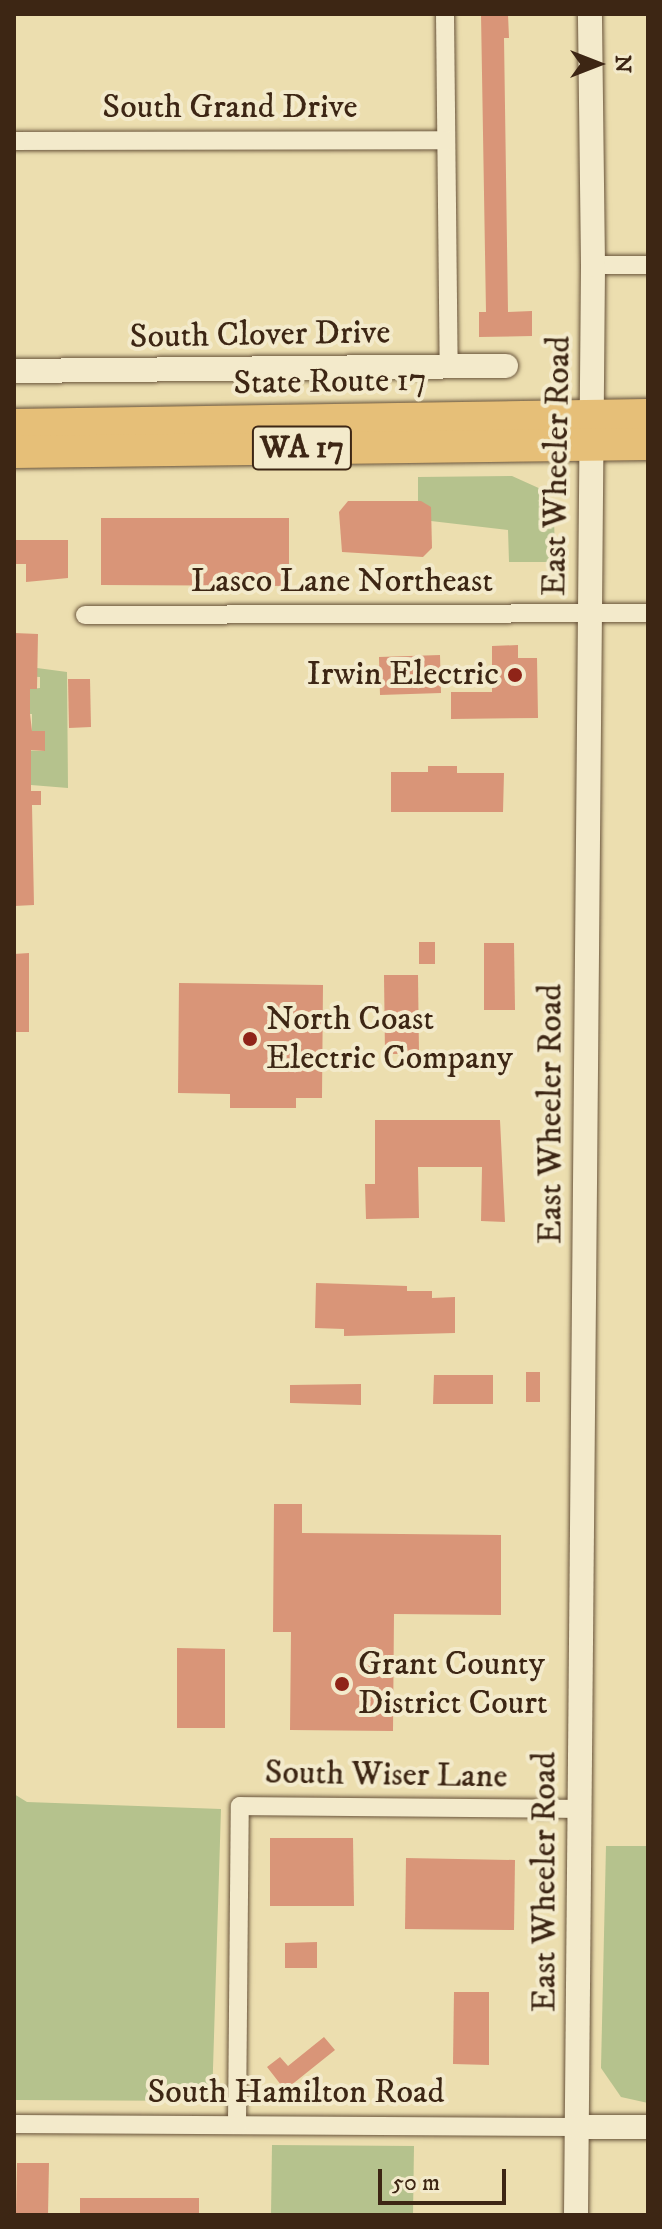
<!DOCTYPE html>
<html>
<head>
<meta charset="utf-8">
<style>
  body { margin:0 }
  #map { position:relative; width:662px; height:2229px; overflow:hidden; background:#ecdeaf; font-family:"IM FELL DW Pica",serif }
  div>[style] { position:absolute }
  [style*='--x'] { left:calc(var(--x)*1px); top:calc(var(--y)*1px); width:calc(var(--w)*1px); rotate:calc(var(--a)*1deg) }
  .green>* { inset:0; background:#b5c28d }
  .building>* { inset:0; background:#d99578 }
  .roads { filter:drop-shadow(0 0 2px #69543b) drop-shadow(0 0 2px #69543b) }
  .street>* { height:18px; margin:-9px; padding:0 9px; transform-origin:9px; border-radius:9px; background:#f3eacb }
  .secondary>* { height:24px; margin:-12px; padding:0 12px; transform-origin:12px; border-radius:12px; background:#f3eacb }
  .highway>* { height:32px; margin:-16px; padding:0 16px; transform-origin:16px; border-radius:16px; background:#e6bf78 }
  .dots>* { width:22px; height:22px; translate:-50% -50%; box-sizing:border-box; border:4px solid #f3eacb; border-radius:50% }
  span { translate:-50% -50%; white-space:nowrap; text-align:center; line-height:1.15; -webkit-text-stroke:8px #f3eacb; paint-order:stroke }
  .shield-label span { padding:2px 6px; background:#f3eacb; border:2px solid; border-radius:6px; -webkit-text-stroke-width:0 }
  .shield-label { font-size:32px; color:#3d2614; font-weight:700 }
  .street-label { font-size:34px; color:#3d2614 }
  .poi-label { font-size:34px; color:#3d2614 }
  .right { translate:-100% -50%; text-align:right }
  .left { translate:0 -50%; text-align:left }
  .frame { position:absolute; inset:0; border:16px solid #3d2614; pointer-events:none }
  .north { position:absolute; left:558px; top:24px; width:80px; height:80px; -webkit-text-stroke:6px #f3eacb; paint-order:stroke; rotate:90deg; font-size:22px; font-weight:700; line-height:32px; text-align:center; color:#3d2614 }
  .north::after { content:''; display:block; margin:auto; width:28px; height:36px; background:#3d2614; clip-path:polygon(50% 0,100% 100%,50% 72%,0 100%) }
  .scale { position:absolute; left:378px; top:2169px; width:128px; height:36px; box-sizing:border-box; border:4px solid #3d2614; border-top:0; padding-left:10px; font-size:24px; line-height:28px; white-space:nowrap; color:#3d2614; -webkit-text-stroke:6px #f3eacb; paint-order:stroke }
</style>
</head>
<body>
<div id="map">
  <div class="green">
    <i style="clip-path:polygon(512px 476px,543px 490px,554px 514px,555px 562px,509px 562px,508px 530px,431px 521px,418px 501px,418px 477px)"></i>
    <i style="clip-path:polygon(37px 668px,67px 672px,68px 788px,31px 785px,31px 753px,14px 750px,44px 751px,45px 731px,32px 731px,32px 714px,14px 714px,30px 711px,30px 689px,40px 688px,40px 677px,14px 676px)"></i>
    <i style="clip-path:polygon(14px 1794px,27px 1802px,221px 1809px,212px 2101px,14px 2100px)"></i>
    <i style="clip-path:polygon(606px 1846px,648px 1846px,648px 2103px,621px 2097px,601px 2068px)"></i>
    <i style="clip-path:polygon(272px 2145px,414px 2146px,413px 2215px,271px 2215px)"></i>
  </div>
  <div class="building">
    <i style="clip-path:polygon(481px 14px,508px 14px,509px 38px,504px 38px,508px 312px,532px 311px,532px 336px,479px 337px,479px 312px,486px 312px)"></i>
    <i style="clip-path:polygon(348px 501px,421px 501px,431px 507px,432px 548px,423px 557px,342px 552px,339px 512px)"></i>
    <i style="clip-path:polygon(101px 518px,289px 518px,289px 586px,101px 585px)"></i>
    <i style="clip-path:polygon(14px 540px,68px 540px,68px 578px,26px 582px,26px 564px,14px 564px)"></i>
    <i style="clip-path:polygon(14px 633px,38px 634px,37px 689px,30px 689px,30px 714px,32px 731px,45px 731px,45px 751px,31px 750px,31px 791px,41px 791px,41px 805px,32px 805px,34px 905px,14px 906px)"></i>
    <i style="clip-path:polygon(518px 645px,518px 658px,537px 658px,538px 718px,451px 719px,451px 692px,492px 692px,492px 646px)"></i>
    <i style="clip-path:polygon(440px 655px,441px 693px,380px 695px,379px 657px)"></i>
    <i style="clip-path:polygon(68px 679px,90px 679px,91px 727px,69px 728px)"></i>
    <i style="clip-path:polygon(428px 766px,457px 766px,457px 773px,504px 773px,503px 812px,391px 812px,391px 772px,428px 772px)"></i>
    <i style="clip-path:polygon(419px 942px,435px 942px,435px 964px,419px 964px)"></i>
    <i style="clip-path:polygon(484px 943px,514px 943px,515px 1010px,484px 1010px)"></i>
    <i style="clip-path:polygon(29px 953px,29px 1032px,14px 1032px,14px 954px)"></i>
    <i style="clip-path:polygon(384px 975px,418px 975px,419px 1054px,385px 1054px)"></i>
    <i style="clip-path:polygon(179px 983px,323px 985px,322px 1098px,296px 1098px,296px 1108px,230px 1108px,230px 1094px,178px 1093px)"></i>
    <i style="clip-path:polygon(375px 1120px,500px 1120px,505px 1222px,481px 1221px,482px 1167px,418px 1167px,419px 1218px,366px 1219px,365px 1184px,375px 1184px)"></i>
    <i style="clip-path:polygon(316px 1283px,407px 1286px,407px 1291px,432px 1291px,432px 1298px,455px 1297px,455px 1333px,344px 1336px,344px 1329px,315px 1328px)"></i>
    <i style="clip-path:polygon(526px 1372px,540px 1372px,540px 1402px,526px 1402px)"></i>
    <i style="clip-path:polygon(434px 1375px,493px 1375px,493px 1404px,433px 1404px)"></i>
    <i style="clip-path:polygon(361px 1384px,361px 1405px,290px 1403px,290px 1385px)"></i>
    <i style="clip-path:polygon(274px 1504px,302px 1504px,302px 1533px,501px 1535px,501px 1615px,394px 1614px,393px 1731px,290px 1730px,291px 1632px,273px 1632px)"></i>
    <i style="clip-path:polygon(177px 1648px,225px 1649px,225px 1728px,177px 1728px)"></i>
    <i style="clip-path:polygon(270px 1838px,353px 1838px,354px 1906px,270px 1906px)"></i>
    <i style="clip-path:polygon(406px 1858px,515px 1860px,514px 1930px,405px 1929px)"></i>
    <i style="clip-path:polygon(317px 1942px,317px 1968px,285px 1968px,285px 1943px)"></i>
    <i style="clip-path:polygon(454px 1992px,489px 1992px,489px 2065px,453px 2064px)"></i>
    <i style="clip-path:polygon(324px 2037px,335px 2050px,285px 2090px,267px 2067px,280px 2057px,288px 2066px)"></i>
    <i style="clip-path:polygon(17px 2163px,49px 2163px,48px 2215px,16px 2215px)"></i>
    <i style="clip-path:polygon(80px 2198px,199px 2198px,199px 2215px,80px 2215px)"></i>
  </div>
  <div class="roads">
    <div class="street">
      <i style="--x:445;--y:14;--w:353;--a:89.4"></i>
      <i style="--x:14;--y:141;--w:432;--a:-0.1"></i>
      <i style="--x:593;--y:265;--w:55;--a:0"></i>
      <i style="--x:85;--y:615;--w:563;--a:-0.2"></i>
      <i style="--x:14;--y:2124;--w:563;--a:0.31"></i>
      <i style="--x:237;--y:2125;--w:319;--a:-89.5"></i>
      <i style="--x:240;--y:1806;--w:340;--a:0.5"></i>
    </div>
    <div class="secondary">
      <i style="--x:14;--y:371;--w:492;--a:-0.6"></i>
      <i style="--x:577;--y:2127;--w:71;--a:0"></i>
      <i style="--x:576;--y:2215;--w:1950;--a:-89.5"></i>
      <i style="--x:593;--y:265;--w:251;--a:-90.7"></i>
    </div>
    <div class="highway">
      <i style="--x:14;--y:425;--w:634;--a:-0.9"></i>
      <i style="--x:14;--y:452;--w:634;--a:-0.72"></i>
    </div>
  </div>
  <div class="dots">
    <i style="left:515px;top:675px;background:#8f2418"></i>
    <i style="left:250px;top:1039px;background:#8f2418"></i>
    <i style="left:342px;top:1684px;background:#8f2418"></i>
  </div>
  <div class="shield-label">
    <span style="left:302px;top:448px">WA 17</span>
  </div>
  <div class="street-label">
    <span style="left:230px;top:108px">South Grand Drive</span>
    <span style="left:260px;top:335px;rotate:-1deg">South Clover Drive</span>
    <span style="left:330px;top:382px;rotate:-1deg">State Route 17</span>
    <span style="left:557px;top:466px;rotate:-89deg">East Wheeler Road</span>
    <span style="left:342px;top:582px">Lasco Lane Northeast</span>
    <span style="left:551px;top:1114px;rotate:-90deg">East Wheeler Road</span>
    <span style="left:386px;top:1775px;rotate:1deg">South Wiser Lane</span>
    <span style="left:545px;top:1882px;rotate:-90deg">East Wheeler Road</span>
    <span style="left:296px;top:2093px">South Hamilton Road</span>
  </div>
  <div class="poi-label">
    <span class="right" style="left:499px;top:675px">Irwin Electric</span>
    <span class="left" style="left:266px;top:1039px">North Coast<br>Electric Company</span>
    <span class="left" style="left:358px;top:1684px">Grant County<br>District Court</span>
  </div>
  <div class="frame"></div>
  <div class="north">N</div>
  <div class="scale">50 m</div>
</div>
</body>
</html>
